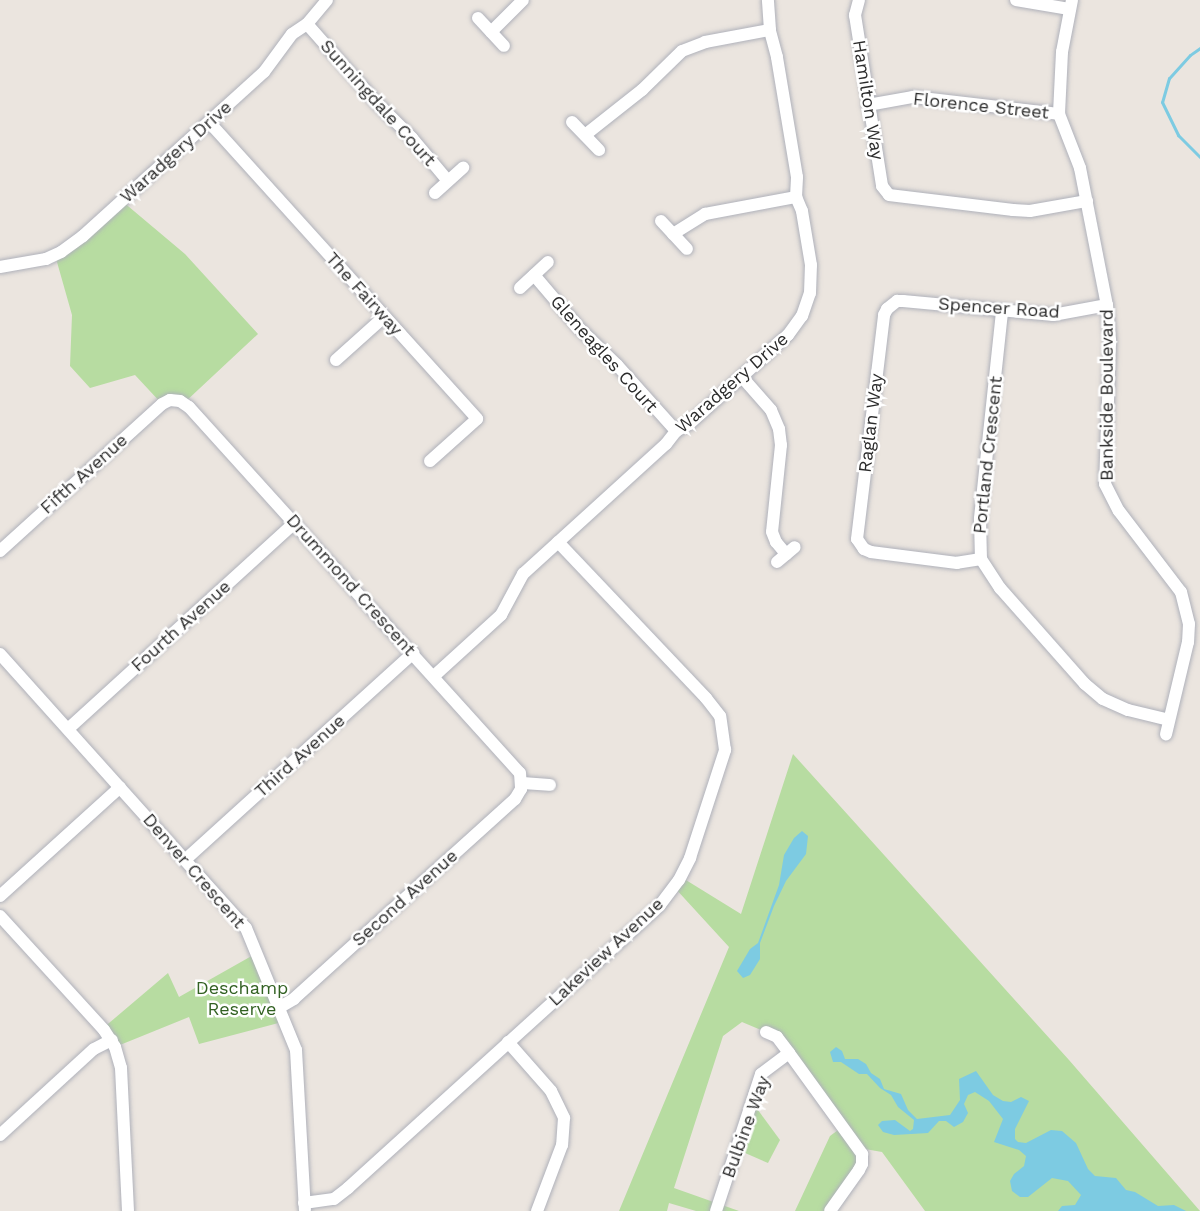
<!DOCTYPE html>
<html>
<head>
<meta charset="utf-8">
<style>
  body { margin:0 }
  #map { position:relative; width:1200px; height:1211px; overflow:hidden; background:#ebe5df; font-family:"Work Sans",sans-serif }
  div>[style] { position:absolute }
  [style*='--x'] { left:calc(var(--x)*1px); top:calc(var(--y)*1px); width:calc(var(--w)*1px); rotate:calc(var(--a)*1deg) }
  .green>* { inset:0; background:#b7dca1 }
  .water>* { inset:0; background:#7dcbe2 }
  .stream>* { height:3px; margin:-1.5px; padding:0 1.5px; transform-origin:1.5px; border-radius:1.5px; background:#7dcbe2 }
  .roads { filter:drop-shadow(0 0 2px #afb1ba) drop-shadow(0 0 2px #afb1ba) }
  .minor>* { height:12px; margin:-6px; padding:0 6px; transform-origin:6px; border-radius:6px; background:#fff }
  span { translate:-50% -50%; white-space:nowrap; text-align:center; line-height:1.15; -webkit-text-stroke:5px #fff; paint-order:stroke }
  .street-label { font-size:18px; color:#2b2b2b }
  .park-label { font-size:18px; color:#326122 }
</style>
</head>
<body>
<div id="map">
  <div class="green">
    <i style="clip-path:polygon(122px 201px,185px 254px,258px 334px,184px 403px,162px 404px,135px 375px,90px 388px,70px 366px,72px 315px,55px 255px)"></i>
    <i style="clip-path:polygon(793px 754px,1069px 1060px,1200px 1211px,925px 1211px,882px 1152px,859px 1148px,862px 1154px,830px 1211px,795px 1211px,830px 1136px,842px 1127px,766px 1032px,742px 1022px,723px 1036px,674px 1188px,739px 1211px,696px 1211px,669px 1203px,667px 1211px,619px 1211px,729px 947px,674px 887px,681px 877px,741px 914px)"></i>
    <i style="clip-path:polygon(257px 953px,286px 1021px,199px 1044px,189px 1017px,115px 1047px,102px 1029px,168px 973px,179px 997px)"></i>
    <i style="clip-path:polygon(752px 1102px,780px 1140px,768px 1163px,736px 1149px)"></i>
  </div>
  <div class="water">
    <i style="clip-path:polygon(802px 831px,808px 836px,806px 854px,786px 881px,774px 906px,760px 943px,760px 959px,750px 975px,743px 978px,737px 971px,750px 949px,758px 943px,779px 885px,784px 855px,794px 838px)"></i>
    <i style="clip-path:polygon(836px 1047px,842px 1051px,845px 1059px,858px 1059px,866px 1064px,871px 1073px,880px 1079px,884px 1089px,901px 1094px,908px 1110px,917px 1119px,950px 1115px,960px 1100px,959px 1079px,976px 1071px,993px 1095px,1003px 1101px,1011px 1102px,1021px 1097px,1029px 1101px,1015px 1129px,1015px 1139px,1018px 1142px,1026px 1143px,1051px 1130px,1062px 1131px,1076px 1143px,1088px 1169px,1095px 1176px,1116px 1178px,1126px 1190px,1135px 1192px,1158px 1206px,1174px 1205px,1186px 1211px,1058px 1211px,1062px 1206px,1075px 1205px,1081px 1195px,1068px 1181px,1052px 1178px,1028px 1197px,1020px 1197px,1012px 1191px,1010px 1181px,1014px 1174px,1024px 1166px,1026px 1156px,1019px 1150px,994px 1142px,1003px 1119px,989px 1101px,975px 1092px,968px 1095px,964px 1104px,968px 1113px,963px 1122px,954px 1127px,946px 1121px,939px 1121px,928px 1133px,894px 1135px,883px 1132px,878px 1125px,882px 1121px,895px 1120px,910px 1131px,913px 1129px,914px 1120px,898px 1107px,891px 1095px,880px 1088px,867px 1074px,859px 1074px,841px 1062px,833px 1062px,830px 1052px)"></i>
  </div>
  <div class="stream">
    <i style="--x:1200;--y:48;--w:12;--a:145"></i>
    <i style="--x:1190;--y:55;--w:31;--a:132"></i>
    <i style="--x:1169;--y:78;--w:25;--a:106"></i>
    <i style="--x:1162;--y:102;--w:37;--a:64"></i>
    <i style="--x:1178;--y:135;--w:31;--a:45"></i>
  </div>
  <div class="roads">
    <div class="minor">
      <i style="--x:859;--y:0;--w:16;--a:105"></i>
      <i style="--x:855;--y:15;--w:173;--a:81"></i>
      <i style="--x:882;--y:186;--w:11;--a:52"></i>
      <i style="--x:889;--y:195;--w:125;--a:6.9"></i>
      <i style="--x:1013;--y:210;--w:17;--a:3"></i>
      <i style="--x:1030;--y:211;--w:58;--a:-10"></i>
      <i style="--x:1016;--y:0;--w:54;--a:9.6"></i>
      <i style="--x:1072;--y:0;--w:53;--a:100.9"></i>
      <i style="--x:1062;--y:52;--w:62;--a:92.8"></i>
      <i style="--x:1059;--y:114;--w:58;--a:68.7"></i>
      <i style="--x:1080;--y:168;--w:140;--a:78.9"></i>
      <i style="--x:1107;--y:305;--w:38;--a:85"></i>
      <i style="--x:1110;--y:343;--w:141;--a:92"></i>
      <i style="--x:1105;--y:484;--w:30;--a:63"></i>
      <i style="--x:1119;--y:511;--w:102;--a:52.6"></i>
      <i style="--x:1181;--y:592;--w:33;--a:76"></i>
      <i style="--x:1189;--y:624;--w:18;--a:93"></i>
      <i style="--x:1188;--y:642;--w:95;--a:103.4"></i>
      <i style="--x:478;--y:18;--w:38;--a:47"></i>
      <i style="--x:307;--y:24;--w:104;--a:48.5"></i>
      <i style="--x:376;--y:102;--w:51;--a:45"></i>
      <i style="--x:412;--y:138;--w:56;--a:50.1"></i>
      <i style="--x:491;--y:32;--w:45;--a:-45"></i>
      <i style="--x:868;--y:105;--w:46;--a:-10.1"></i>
      <i style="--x:913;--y:97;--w:147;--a:6.6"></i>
      <i style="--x:209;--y:122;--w:400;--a:47.9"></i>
      <i style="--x:477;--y:419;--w:63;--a:138.2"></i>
      <i style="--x:572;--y:122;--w:39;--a:46"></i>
      <i style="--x:585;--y:135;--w:73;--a:-38.3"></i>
      <i style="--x:642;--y:90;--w:56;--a:-44.3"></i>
      <i style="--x:682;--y:51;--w:25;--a:-21"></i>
      <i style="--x:705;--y:42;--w:66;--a:-10.5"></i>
      <i style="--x:435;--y:193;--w:38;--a:-42"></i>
      <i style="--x:661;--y:221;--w:38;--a:47"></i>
      <i style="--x:673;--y:234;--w:38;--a:-32"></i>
      <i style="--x:705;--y:214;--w:93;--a:-10.6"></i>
      <i style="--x:0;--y:267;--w:47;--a:-9.9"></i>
      <i style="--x:46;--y:259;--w:17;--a:-25"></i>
      <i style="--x:61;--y:252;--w:27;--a:-36"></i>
      <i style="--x:83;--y:236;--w:244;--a:-42.2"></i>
      <i style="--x:264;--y:72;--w:47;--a:-53.6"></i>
      <i style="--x:292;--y:34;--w:18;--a:-34"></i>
      <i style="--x:307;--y:24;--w:31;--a:-50"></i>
      <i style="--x:534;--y:275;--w:71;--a:49.6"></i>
      <i style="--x:580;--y:329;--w:52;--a:44.2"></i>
      <i style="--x:617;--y:365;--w:89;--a:48.2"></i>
      <i style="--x:520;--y:288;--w:38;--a:-43"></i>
      <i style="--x:1002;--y:312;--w:208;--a:96.1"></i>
      <i style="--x:980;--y:519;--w:40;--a:88.6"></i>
      <i style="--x:981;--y:559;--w:35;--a:57"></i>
      <i style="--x:1000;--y:588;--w:128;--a:48.5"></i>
      <i style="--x:1085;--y:684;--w:23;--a:40"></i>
      <i style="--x:1103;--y:699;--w:27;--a:24"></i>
      <i style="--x:1128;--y:710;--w:42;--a:13.7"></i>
      <i style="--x:336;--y:360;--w:64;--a:-41.9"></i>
      <i style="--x:742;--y:377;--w:44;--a:48.7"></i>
      <i style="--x:771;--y:410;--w:21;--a:67"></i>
      <i style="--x:779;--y:429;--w:16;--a:83"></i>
      <i style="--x:781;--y:445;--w:87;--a:95.9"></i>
      <i style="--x:772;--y:532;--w:11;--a:68"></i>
      <i style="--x:776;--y:542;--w:16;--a:50"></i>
      <i style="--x:0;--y:551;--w:219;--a:-42.2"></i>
      <i style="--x:162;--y:404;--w:9;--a:-27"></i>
      <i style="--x:170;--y:400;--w:10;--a:6"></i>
      <i style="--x:180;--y:401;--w:11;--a:34"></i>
      <i style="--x:189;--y:407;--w:493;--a:47.9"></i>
      <i style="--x:520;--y:773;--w:16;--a:86"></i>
      <i style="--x:521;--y:789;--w:12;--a:121"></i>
      <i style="--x:515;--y:799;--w:298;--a:137.9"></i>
      <i style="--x:294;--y:999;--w:16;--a:150"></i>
      <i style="--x:981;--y:559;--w:24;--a:171"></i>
      <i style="--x:957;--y:563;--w:87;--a:-172.7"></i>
      <i style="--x:871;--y:552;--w:8;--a:-157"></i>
      <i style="--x:864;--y:549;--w:12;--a:-125"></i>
      <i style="--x:857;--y:539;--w:226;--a:-83.1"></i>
      <i style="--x:884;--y:315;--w:7;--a:-63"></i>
      <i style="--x:887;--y:309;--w:13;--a:-39"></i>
      <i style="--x:897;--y:301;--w:6;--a:0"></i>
      <i style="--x:903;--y:301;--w:151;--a:5.3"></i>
      <i style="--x:1053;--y:315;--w:55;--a:-10.5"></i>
      <i style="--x:777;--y:562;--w:23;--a:-40"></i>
      <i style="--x:0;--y:654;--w:368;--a:48.1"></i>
      <i style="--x:246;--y:928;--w:132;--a:67.7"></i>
      <i style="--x:296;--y:1050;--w:160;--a:86.8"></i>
      <i style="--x:434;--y:676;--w:91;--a:-42.3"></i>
      <i style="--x:501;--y:615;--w:47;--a:-61.8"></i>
      <i style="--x:523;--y:574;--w:193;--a:-42.3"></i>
      <i style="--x:666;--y:444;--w:16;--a:-52"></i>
      <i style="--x:676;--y:431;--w:15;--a:-28"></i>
      <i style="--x:689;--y:424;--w:133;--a:-42"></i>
      <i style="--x:788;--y:335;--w:24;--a:-54"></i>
      <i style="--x:802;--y:316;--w:24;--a:-71"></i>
      <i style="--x:810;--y:293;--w:28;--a:-88"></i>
      <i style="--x:811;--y:265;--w:55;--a:-99.5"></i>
      <i style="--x:802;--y:211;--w:15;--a:-113"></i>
      <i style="--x:796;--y:197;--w:20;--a:-87"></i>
      <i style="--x:797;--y:177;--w:122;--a:-99.5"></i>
      <i style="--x:777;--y:57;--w:28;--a:-105"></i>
      <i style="--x:770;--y:30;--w:30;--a:-94"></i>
      <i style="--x:68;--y:729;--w:306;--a:-42.3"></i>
      <i style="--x:522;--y:783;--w:28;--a:4"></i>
      <i style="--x:186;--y:859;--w:307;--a:-42.2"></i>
      <i style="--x:0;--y:896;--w:162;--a:-42.2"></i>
      <i style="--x:0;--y:916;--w:154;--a:47.6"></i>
      <i style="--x:104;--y:1030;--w:20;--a:57"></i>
      <i style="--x:115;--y:1047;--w:22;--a:74"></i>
      <i style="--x:121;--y:1068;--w:143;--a:87.2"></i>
      <i style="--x:766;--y:1032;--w:12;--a:24"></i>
      <i style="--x:777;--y:1037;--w:20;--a:53"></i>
      <i style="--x:789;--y:1053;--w:125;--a:54.1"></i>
      <i style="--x:862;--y:1154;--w:10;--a:90"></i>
      <i style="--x:862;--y:1164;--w:7;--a:117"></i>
      <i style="--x:859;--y:1170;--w:50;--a:125.3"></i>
      <i style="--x:508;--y:1042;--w:65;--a:48.7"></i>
      <i style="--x:551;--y:1091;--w:30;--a:64"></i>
      <i style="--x:564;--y:1118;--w:27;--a:94"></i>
      <i style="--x:562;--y:1145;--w:71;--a:110.7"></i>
      <i style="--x:0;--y:1135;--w:127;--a:-42.5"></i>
      <i style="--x:94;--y:1049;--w:20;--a:-27"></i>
      <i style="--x:304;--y:1203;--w:30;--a:-8"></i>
      <i style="--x:334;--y:1199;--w:18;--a:-38"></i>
      <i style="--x:348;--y:1188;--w:421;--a:-42.2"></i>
      <i style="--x:660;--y:905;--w:31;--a:-53"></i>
      <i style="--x:679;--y:880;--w:25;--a:-63"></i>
      <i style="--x:690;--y:858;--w:114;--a:-72"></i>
      <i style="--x:725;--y:750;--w:34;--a:-98"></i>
      <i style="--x:720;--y:716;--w:23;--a:-128"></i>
      <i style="--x:706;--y:698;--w:215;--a:-133.5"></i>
      <i style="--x:716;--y:1211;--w:144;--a:-71.8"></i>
      <i style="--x:761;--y:1074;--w:35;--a:-37"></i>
    </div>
  </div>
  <div class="street-label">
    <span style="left:868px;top:100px;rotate:81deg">Hamilton Way</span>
    <span style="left:378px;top:103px;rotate:48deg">Sunningdale Court</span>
    <span style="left:981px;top:106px;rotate:6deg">Florence Street</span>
    <span style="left:176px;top:152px;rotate:-42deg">Waradgery Drive</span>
    <span style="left:364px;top:294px;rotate:48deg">The Fairway</span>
    <span style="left:999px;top:308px;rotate:4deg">Spencer Road</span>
    <span style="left:604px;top:354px;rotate:48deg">Gleneagles Court</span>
    <span style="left:732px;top:383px;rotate:-41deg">Waradgery Drive</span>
    <span style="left:1107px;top:395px;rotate:-90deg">Bankside Boulevard</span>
    <span style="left:871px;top:423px;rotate:-83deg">Raglan Way</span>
    <span style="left:988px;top:455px;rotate:-84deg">Portland Crescent</span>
    <span style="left:84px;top:474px;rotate:-42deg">Fifth Avenue</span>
    <span style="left:351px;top:585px;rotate:48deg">Drummond Crescent</span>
    <span style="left:181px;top:626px;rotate:-42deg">Fourth Avenue</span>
    <span style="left:300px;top:756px;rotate:-42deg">Third Avenue</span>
    <span style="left:194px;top:871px;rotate:49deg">Denver Crescent</span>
    <span style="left:405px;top:898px;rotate:-42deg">Second Avenue</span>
    <span style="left:606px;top:952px;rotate:-43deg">Lakeview Avenue</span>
    <span style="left:746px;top:1127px;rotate:-70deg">Bulbine Way</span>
  </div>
  <div class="park-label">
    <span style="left:242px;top:999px">Deschamp<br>Reserve</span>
  </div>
</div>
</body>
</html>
